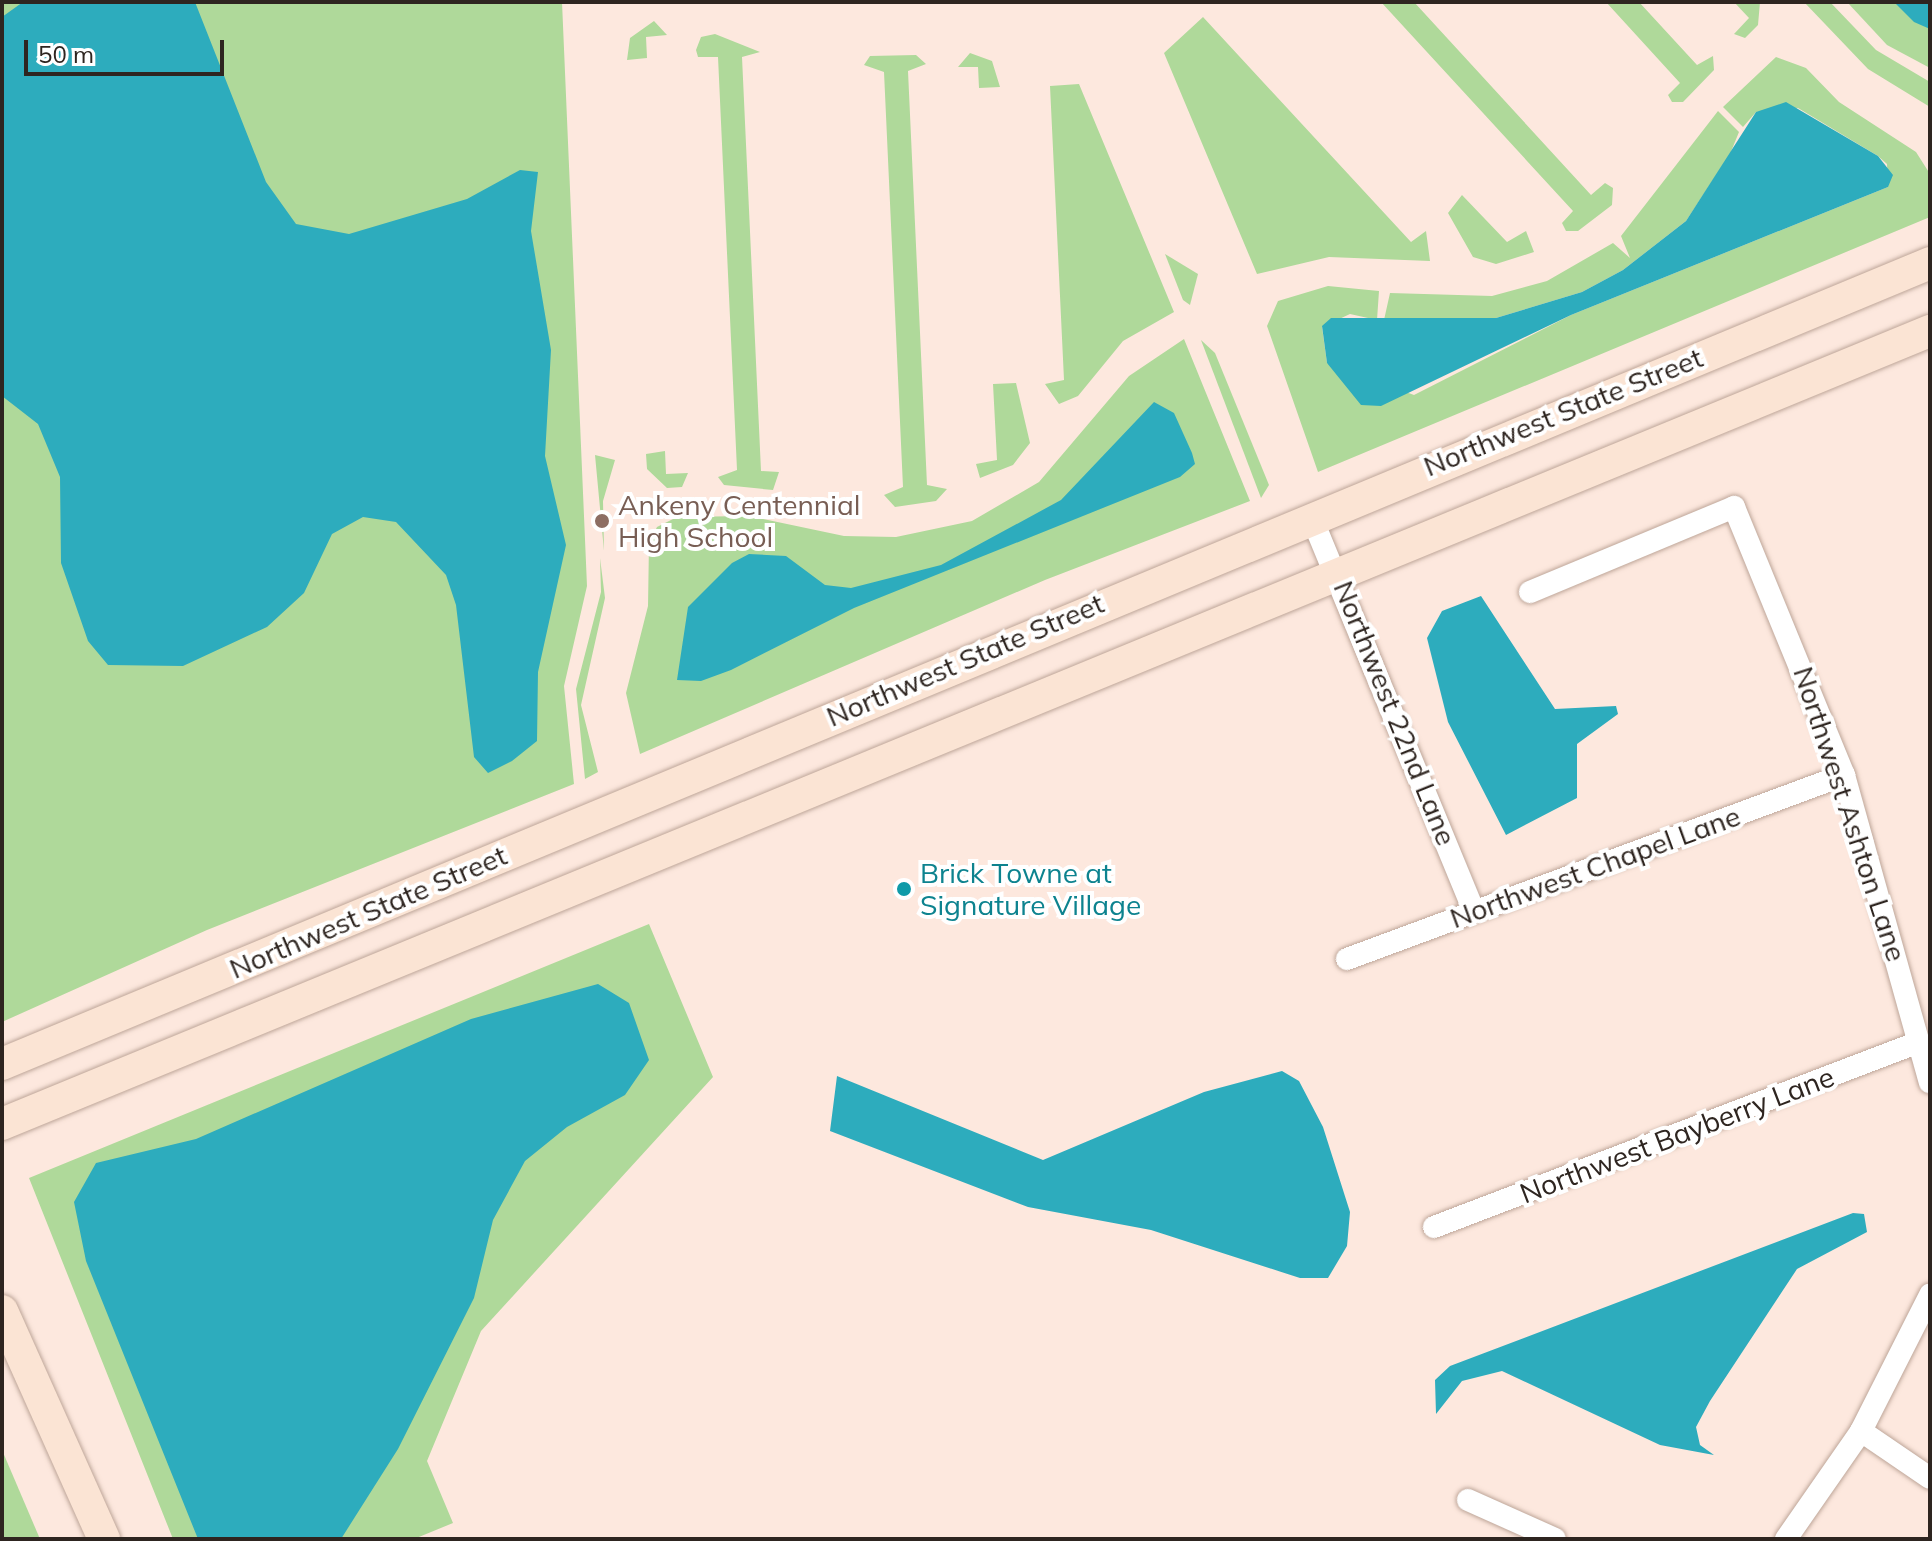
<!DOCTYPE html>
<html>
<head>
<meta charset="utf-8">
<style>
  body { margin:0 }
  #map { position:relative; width:1932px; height:1541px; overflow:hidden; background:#fde8de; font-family:Mulish,sans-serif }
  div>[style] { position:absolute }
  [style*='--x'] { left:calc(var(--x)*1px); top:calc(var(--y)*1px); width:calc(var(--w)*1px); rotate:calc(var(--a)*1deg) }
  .green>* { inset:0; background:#afd99a }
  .water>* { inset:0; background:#2dacbd }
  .roads { filter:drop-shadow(0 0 2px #bea699) drop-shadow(0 0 2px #bea699) }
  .street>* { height:22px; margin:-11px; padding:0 11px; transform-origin:11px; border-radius:11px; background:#fff }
  .secondary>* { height:32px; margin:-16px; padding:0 16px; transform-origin:16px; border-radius:16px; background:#fbe4d4 }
  .dots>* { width:22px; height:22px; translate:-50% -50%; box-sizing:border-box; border:4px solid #fff; border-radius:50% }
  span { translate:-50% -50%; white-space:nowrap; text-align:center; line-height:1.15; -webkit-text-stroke:8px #fff; paint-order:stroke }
  .street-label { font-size:28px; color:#2e2520 }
  .education-label { font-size:28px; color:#785e54 }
  .left { translate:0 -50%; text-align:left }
  .culture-label { font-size:28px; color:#0d838f }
  .frame { position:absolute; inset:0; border:4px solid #2e2520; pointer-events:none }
  .scale { position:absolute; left:24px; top:40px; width:200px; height:36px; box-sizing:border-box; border:4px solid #2e2520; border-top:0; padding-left:10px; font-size:24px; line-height:28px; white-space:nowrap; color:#2e2520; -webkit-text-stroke:6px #fff; paint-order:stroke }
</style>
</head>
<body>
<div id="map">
  <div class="green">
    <i style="clip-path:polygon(2px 2px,562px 2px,587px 586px,564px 686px,574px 784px,207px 930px,2px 1022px)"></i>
    <i style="clip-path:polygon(1381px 2px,1414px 2px,1591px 195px,1605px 183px,1613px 188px,1612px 205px,1578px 231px,1566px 231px,1562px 223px,1573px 211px)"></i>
    <i style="clip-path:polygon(1606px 2px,1639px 2px,1697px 65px,1713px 56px,1714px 70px,1683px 102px,1672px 102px,1668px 95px,1680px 83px)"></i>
    <i style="clip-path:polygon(1734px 2px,1760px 2px,1758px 25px,1745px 38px,1734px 34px,1749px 18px)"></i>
    <i style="clip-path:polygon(1804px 2px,1830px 2px,1876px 50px,1930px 82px,1930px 107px,1868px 69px)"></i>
    <i style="clip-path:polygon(1847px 2px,1930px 2px,1930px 68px,1887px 45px)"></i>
    <i style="clip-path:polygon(1203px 17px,1411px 242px,1426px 231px,1430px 261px,1329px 257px,1257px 274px,1164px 53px)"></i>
    <i style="clip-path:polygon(654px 21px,667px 35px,646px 37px,647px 58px,627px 60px,630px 38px)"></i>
    <i style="clip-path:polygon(715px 34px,760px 52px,742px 57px,761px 471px,779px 472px,773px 490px,724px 485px,718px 477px,737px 470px,718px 57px,698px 57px,696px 50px,701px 37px)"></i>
    <i style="clip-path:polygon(970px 53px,992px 61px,1000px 87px,979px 88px,978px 67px,958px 67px)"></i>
    <i style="clip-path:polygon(916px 55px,926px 64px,908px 71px,927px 485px,947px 489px,936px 501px,895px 507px,884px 495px,903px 487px,884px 72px,864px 65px,870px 56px)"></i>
    <i style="clip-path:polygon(1776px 57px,1806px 68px,1839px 102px,1916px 152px,1930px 174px,1930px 217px,1318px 472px,1267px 326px,1278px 301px,1328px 286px,1379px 291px,1377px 320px,1350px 314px,1322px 327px,1327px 363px,1414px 395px,1571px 315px,1888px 187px,1887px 164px,1878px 156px,1798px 108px,1756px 112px,1743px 127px,1723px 107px)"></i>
    <i style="clip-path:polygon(1079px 84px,1174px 312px,1123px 341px,1078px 396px,1059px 404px,1045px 384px,1064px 380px,1050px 86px)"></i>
    <i style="clip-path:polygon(1718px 111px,1739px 132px,1730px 154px,1686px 221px,1623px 270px,1582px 292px,1496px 318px,1384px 320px,1390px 293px,1492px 296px,1547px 281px,1613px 243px,1630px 258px,1621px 236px)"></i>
    <i style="clip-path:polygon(1462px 195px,1507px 242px,1526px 231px,1534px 252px,1496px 264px,1473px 257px,1448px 213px)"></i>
    <i style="clip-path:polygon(1165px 254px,1198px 274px,1190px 305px,1183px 300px)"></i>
    <i style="clip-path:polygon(1184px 339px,1250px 501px,1045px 580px,640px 754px,626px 693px,648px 606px,649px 543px,657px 527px,677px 517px,749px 516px,844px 536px,896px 537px,972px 521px,1039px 482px,1129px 376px)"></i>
    <i style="clip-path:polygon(1201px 340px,1215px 353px,1269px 485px,1261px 498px)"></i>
    <i style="clip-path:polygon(1016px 383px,1030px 443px,1013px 465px,980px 478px,976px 464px,997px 460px,993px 384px)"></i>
    <i style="clip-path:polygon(665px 451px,666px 474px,688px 473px,682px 487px,667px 488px,647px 469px,646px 454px)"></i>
    <i style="clip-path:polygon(595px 455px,615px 460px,603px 501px,604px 551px)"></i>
    <i style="clip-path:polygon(600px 558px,605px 598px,581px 705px,598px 772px,585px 779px,576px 689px,601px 592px)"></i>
    <i style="clip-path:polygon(649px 924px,713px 1077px,481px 1331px,427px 1461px,453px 1523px,414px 1539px,173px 1539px,29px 1178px)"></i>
    <i style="clip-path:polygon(2px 1450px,40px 1539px,2px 1539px)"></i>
  </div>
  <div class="water">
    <i style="clip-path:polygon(23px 2px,195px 2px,266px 182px,296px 224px,349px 234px,467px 199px,520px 170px,538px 172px,531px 231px,551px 350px,545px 456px,566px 545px,538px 672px,537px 741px,512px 761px,488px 773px,474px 757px,456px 605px,446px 575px,396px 522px,363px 517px,332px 534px,304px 593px,267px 627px,183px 666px,108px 665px,88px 641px,61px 563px,60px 477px,38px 424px,2px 396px,2px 17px)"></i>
    <i style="clip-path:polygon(1894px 2px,1930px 2px,1930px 29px,1914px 22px)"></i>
    <i style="clip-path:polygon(1786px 102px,1878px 156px,1893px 175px,1888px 187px,1571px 315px,1381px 406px,1361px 405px,1327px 363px,1322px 326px,1331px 318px,1496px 318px,1582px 292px,1623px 270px,1686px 221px,1756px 112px)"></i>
    <i style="clip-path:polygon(1154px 402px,1174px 413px,1192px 453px,1195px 464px,1180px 477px,854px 608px,731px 670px,701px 681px,677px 680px,688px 607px,732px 563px,749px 554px,786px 556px,825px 585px,851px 588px,941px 565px,1061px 500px)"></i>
    <i style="clip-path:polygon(1481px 596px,1555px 709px,1616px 706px,1618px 714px,1577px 744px,1577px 798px,1506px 835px,1448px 722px,1427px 638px,1442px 611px)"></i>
    <i style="clip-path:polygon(598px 984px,629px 1003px,649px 1060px,625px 1095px,567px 1127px,525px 1161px,493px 1220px,474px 1298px,398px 1449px,341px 1539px,198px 1539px,86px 1261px,74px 1202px,96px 1163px,196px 1139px,471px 1019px)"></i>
    <i style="clip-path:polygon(1282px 1071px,1299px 1081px,1323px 1127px,1350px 1212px,1347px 1246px,1328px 1278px,1300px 1278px,1151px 1230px,1028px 1207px,830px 1131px,837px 1076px,1043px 1160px,1204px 1092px)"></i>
    <i style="clip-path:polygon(1853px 1213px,1864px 1214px,1867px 1232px,1797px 1269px,1710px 1401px,1696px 1427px,1700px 1445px,1714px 1455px,1660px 1445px,1502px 1371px,1462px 1381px,1436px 1414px,1435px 1380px,1450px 1366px)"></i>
  </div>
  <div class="roads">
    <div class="street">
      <i style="--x:1311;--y:516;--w:428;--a:67.6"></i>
      <i style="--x:1530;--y:592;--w:221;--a:-22.6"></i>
      <i style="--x:1734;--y:507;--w:290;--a:67.7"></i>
      <i style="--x:1844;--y:775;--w:319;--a:74.4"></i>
      <i style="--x:1347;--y:959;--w:530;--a:-20.32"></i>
      <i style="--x:1434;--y:1227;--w:519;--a:-20.88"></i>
      <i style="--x:1861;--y:1431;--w:83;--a:34.3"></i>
      <i style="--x:1468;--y:1500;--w:95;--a:24.1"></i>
      <i style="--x:1786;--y:1539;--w:131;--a:-55.2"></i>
      <i style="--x:1861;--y:1431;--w:153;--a:-63.1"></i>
    </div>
    <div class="secondary">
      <i style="--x:2;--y:1064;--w:2088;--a:-22.56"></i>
      <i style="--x:2;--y:1124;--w:2085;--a:-22.36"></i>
      <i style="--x:2;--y:1311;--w:250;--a:65.9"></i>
    </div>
  </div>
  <div class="dots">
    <i style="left:602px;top:521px;background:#8d6e63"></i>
    <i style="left:904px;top:889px;background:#0f9aa8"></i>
  </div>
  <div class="street-label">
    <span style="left:1563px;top:412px;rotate:-22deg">Northwest State Street</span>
    <span style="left:965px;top:660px;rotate:-23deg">Northwest State Street</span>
    <span style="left:1395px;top:713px;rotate:68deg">Northwest 22nd Lane</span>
    <span style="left:1850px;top:814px;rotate:72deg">Northwest Ashton Lane</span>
    <span style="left:1595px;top:867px;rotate:-20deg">Northwest Chapel Lane</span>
    <span style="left:368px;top:912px;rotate:-23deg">Northwest State Street</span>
    <span style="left:1677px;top:1135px;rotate:-21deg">Northwest Bayberry Lane</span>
  </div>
  <div class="education-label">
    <span class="left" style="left:618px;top:521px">Ankeny Centennial<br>High School</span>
  </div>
  <div class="culture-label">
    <span class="left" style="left:920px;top:889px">Brick Towne at<br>Signature Village</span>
  </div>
  <div class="frame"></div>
  <div class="scale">50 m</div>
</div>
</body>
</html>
